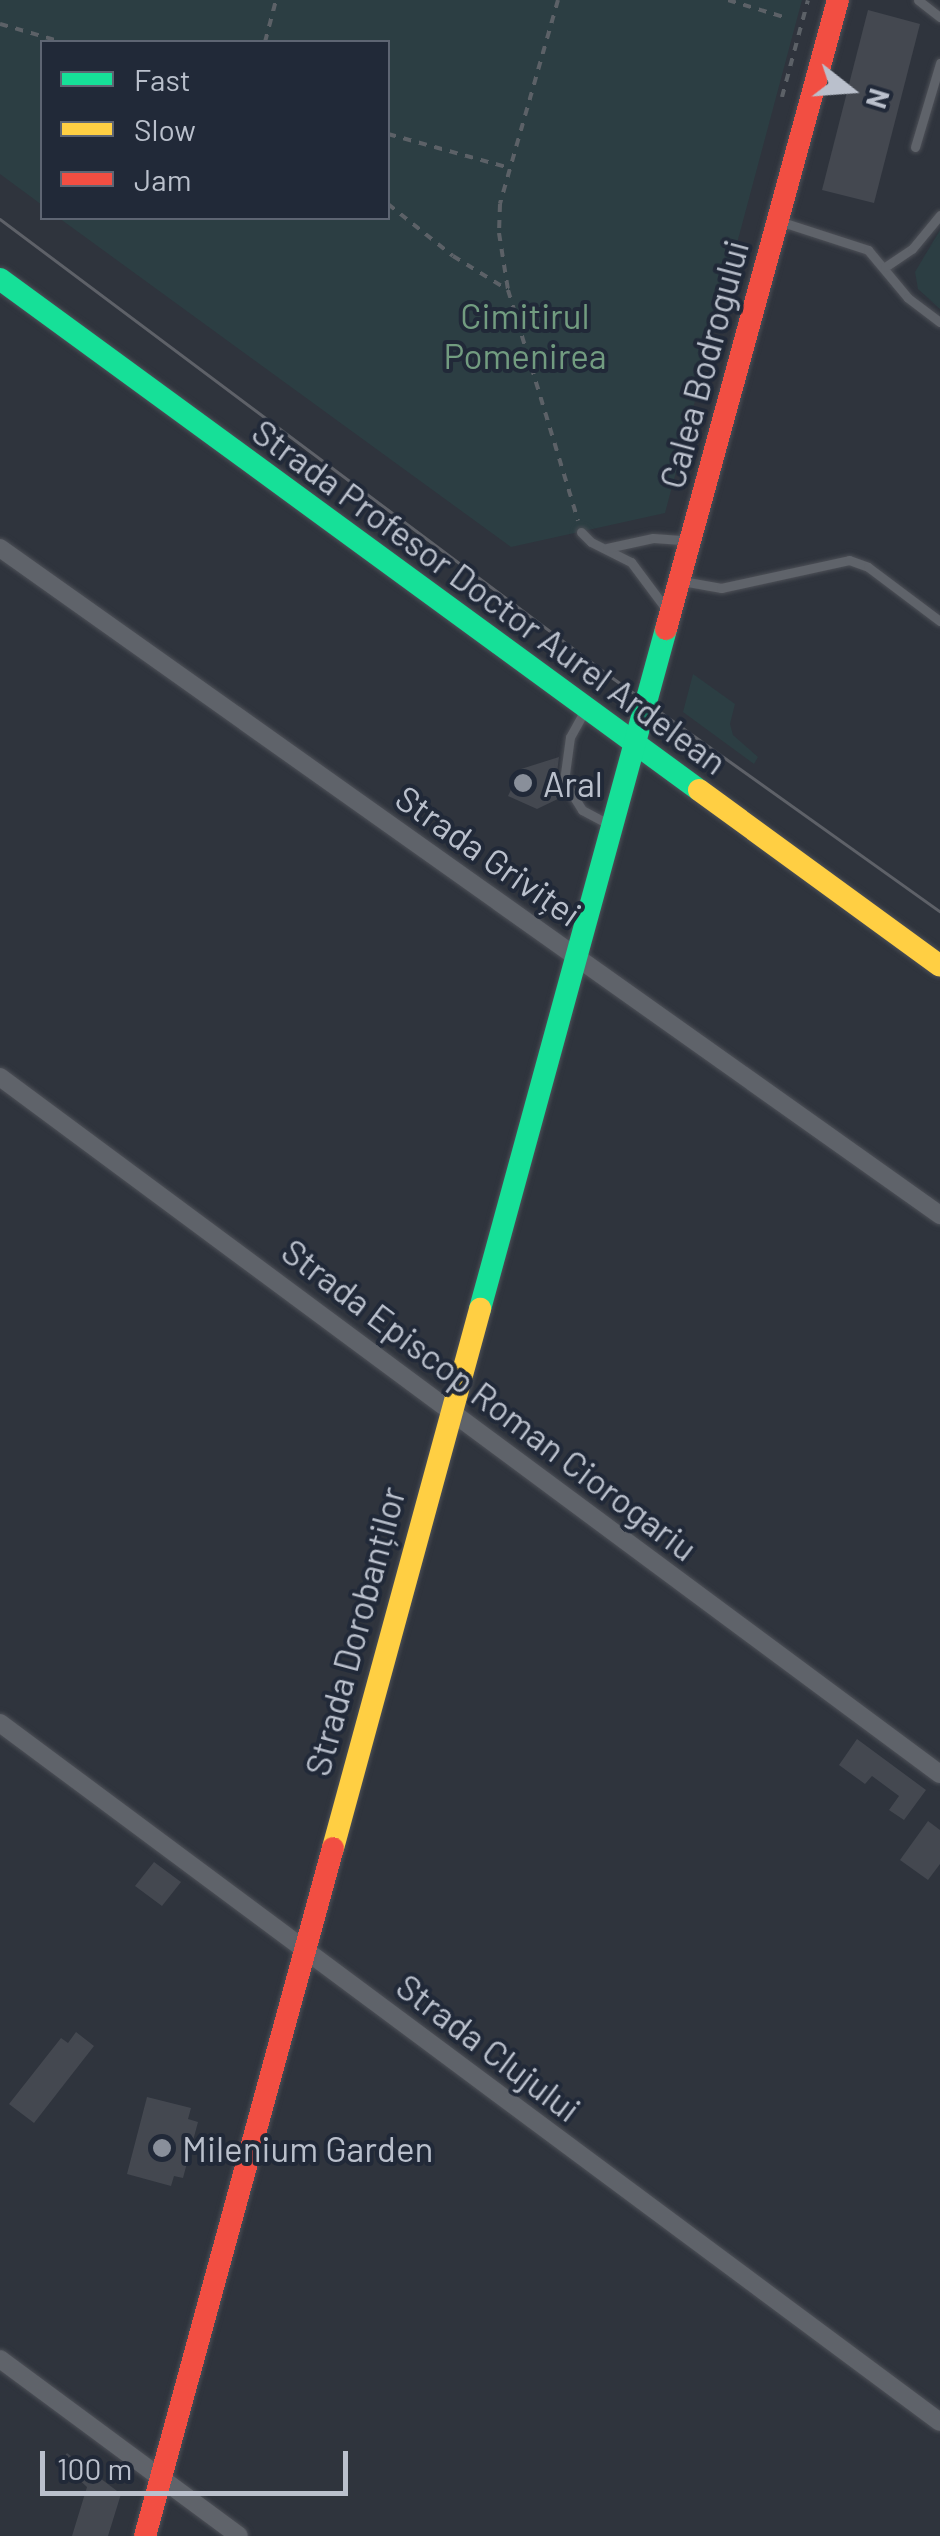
<!DOCTYPE html>
<html>
<head>
<meta charset="utf-8">
<style>
  body { margin:0 }
  #map { position:relative; width:940px; height:2536px; overflow:hidden; background:#2f343d; font-family:Barlow,sans-serif }
  div>[style] { position:absolute }
  [style*='--x'] { left:calc(var(--x)*1px); top:calc(var(--y)*1px); width:calc(var(--w)*1px); rotate:calc(var(--a)*1deg) }
  .green>* { inset:0; background:#2c3e43 }
  .building>* { inset:0; background:#444850 }
  .path>* { height:4px; margin-top:-2px; transform-origin:0; background:repeating-linear-gradient(90deg,#5c6167 0 8px,transparent 0 16px) }
  .roads { filter:drop-shadow(0 0 2px #4d5057) drop-shadow(0 0 2px #4d5057) }
  .lane>* { height:9px; margin:-4.5px; padding:0 4.5px; transform-origin:4.5px; border-radius:4.5px; background:#5f636a }
  .street>* { height:18px; margin:-9px; padding:0 9px; transform-origin:9px; border-radius:9px; background:#5f636a }
  .fast>* { height:22px; margin:-11px; padding:0 11px; transform-origin:11px; border-radius:11px; background:#16e098 }
  .slow>* { height:22px; margin:-11px; padding:0 11px; transform-origin:11px; border-radius:11px; background:#ffcf43 }
  .jam>* { height:22px; margin:-11px; padding:0 11px; transform-origin:11px; border-radius:11px; background:#f24e42 }
  .tram>* { height:2.5px; margin:-1.25px; padding:0 1.25px; transform-origin:1.25px; border-radius:1.25px; background:#5e6168 }
  .dots>* { width:28px; height:28px; translate:-50% -50%; box-sizing:border-box; border:5px solid #212938; border-radius:50% }
  span { translate:-50% -50%; white-space:nowrap; text-align:center; line-height:1.15; -webkit-text-stroke:8px #212938; paint-order:stroke }
  .park-label { font-size:35px; color:#729c80 }
  .street-label { font-size:35px; color:#bac0cc }
  .poi-label { font-size:35px; color:#bac0cc }
  .left { translate:0 -50%; text-align:left }
  .legend { position:absolute; left:40px; top:40px; width:350px; height:180px; box-sizing:border-box; background:#212938; border:2px solid #5e6573; margin:0; padding:12px 18px; list-style:none; font-size:30px; color:#bac0cc }
  .legend li { display:flex; align-items:center; gap:20px; height:50px }
  .legend b { width:50px; border:2px solid #5e6573 }
  .north { position:absolute; left:800px; top:40px; width:100px; height:100px; -webkit-text-stroke:8px #212938; paint-order:stroke; rotate:107deg; font-size:28px; font-weight:700; line-height:40px; text-align:center; color:#bac0cc }
  .north::after { content:''; display:block; margin:auto; width:35px; height:45px; background:#bac0cc; clip-path:polygon(50% 0,100% 100%,50% 72%,0 100%) }
  .scale { position:absolute; left:40px; top:2451px; width:308px; height:45px; box-sizing:border-box; border:5px solid #bac0cc; border-top:0; padding-left:12px; font-size:30px; line-height:35px; white-space:nowrap; color:#bac0cc; -webkit-text-stroke:8px #212938; paint-order:stroke }
</style>
</head>
<body>
<div id="map">
  <div class="green">
    <i style="clip-path:polygon(0 0,802px 0,665px 513px,511px 547px,59px 218px,388px 218px,388px 42px,42px 42px,42px 205px,0 174px)"></i>
    <i style="clip-path:polygon(940px 230px,940px 309px,918px 289px,915px 272px)"></i>
    <i style="clip-path:polygon(693px 674px,735px 704px,730px 724px,733px 735px,758px 757px,754px 764px,683px 712px)"></i>
  </div>
  <div class="building">
    <i style="clip-path:polygon(868px 10px,920px 24px,874px 203px,822px 190px)"></i>
    <i style="clip-path:polygon(559px 757px,556px 781px,564px 796px,537px 809px,508px 796px,521px 769px)"></i>
    <i style="clip-path:polygon(857px 1739px,926px 1790px,904px 1820px,889px 1810px,899px 1796px,872px 1776px,865px 1784px,839px 1765px)"></i>
    <i style="clip-path:polygon(928px 1821px,940px 1830px,940px 1864px,928px 1880px,900px 1860px)"></i>
    <i style="clip-path:polygon(154px 1862px,181px 1882px,162px 1906px,135px 1886px)"></i>
    <i style="clip-path:polygon(76px 2032px,94px 2046px,34px 2123px,9px 2104px,61px 2038px,68px 2043px)"></i>
    <i style="clip-path:polygon(147px 2097px,191px 2108px,188px 2119px,198px 2122px,183px 2178px,174px 2176px,171px 2186px,127px 2174px)"></i>
    <i style="clip-path:polygon(67px 2453px,121px 2494px,108px 2536px,72px 2536px,87px 2487px,60px 2462px)"></i>
  </div>
  <div class="path">
    <i style="--x:558;--y:0;--w:212;--a:105.9"></i>
    <i style="--x:500;--y:204;--w:29;--a:92"></i>
    <i style="--x:499;--y:233;--w:58;--a:81"></i>
    <i style="--x:508;--y:290;--w:241;--a:73.1"></i>
    <i style="--x:728;--y:0;--w:62;--a:17"></i>
    <i style="--x:0;--y:24;--w:65;--a:16.2"></i>
    <i style="--x:265;--y:42;--w:43;--a:-75.3"></i>
    <i style="--x:782;--y:97;--w:100;--a:-75"></i>
    <i style="--x:388;--y:134;--w:127;--a:15.6"></i>
    <i style="--x:388;--y:204;--w:83;--a:38.7"></i>
    <i style="--x:453;--y:256;--w:65;--a:31.7"></i>
  </div>
  <div class="roads">
    <div class="lane">
      <i style="--x:918;--y:0;--w:28;--a:38"></i>
      <i style="--x:915;--y:147;--w:88;--a:-73.4"></i>
      <i style="--x:779;--y:221;--w:94;--a:18"></i>
      <i style="--x:868;--y:250;--w:62;--a:50.2"></i>
      <i style="--x:908;--y:298;--w:40;--a:37"></i>
      <i style="--x:885;--y:267;--w:32;--a:-34"></i>
      <i style="--x:912;--y:249;--w:44;--a:-50.5"></i>
      <i style="--x:581;--y:532;--w:14;--a:45"></i>
      <i style="--x:591;--y:542;--w:45;--a:26.6"></i>
      <i style="--x:631;--y:562;--w:59;--a:53.3"></i>
      <i style="--x:607;--y:548;--w:47;--a:-12.3"></i>
      <i style="--x:653;--y:538;--w:32;--a:4"></i>
      <i style="--x:682;--y:581;--w:40;--a:10"></i>
      <i style="--x:721;--y:588;--w:131;--a:-12.3"></i>
      <i style="--x:849;--y:560;--w:20;--a:20"></i>
      <i style="--x:868;--y:567;--w:90;--a:36.9"></i>
      <i style="--x:585;--y:710;--w:31;--a:119"></i>
      <i style="--x:570;--y:737;--w:44;--a:97.8"></i>
      <i style="--x:564;--y:781;--w:34;--a:58"></i>
      <i style="--x:582;--y:810;--w:32;--a:28"></i>
    </div>
    <div class="street">
      <i style="--x:0;--y:548;--w:1153;--a:35.36"></i>
      <i style="--x:0;--y:1077;--w:1170;--a:36.56"></i>
      <i style="--x:0;--y:1723;--w:1171;--a:36.64"></i>
      <i style="--x:0;--y:2359;--w:297;--a:36.5"></i>
    </div>
    <div class="fast">
      <i style="--x:0;--y:279;--w:866;--a:36.17"></i>
      <i style="--x:480;--y:1309;--w:705;--a:-74.7"></i>
    </div>
    <div class="slow">
      <i style="--x:699;--y:790;--w:298;--a:36.1"></i>
      <i style="--x:333;--y:1848;--w:559;--a:-74.74"></i>
    </div>
    <div class="jam">
      <i style="--x:666;--y:629;--w:652;--a:-74.71"></i>
      <i style="--x:145;--y:2536;--w:713;--a:-74.72"></i>
    </div>
  </div>
  <div class="tram">
    <i style="--x:0;--y:219;--w:762;--a:36.84"></i>
    <i style="--x:610;--y:676;--w:405;--a:35.5"></i>
  </div>
  <div class="dots">
    <i style="left:523px;top:783px;background:#898f9a"></i>
    <i style="left:162px;top:2148px;background:#898f9a"></i>
  </div>
  <div class="park-label">
    <span style="left:525px;top:335px">Cimitirul<br>Pomenirea</span>
  </div>
  <div class="street-label">
    <span style="left:703px;top:364px;rotate:-75deg">Calea Bodrogului</span>
    <span style="left:490px;top:596px;rotate:36deg">Strada Profesor Doctor Aurel Ardelean</span>
    <span style="left:489px;top:855px;rotate:35deg">Strada Griviței</span>
    <span style="left:490px;top:1399px;rotate:37deg">Strada Episcop Roman Ciorogariu</span>
    <span style="left:354px;top:1631px;rotate:-75deg">Strada Dorobanților</span>
    <span style="left:489px;top:2047px;rotate:37deg">Strada Clujului</span>
  </div>
  <div class="poi-label">
    <span class="left" style="left:543px;top:783px">Aral</span>
    <span class="left" style="left:182px;top:2148px">Milenium Garden</span>
  </div>
  <ul class="legend">
  <li><b style="height:12px;background:#16e098"></b>Fast</li>
  <li><b style="height:12px;background:#ffcf43"></b>Slow</li>
  <li><b style="height:12px;background:#f24e42"></b>Jam</li>
  </ul>
  <div class="north">N</div>
  <div class="scale">100 m</div>
</div>
</body>
</html>
